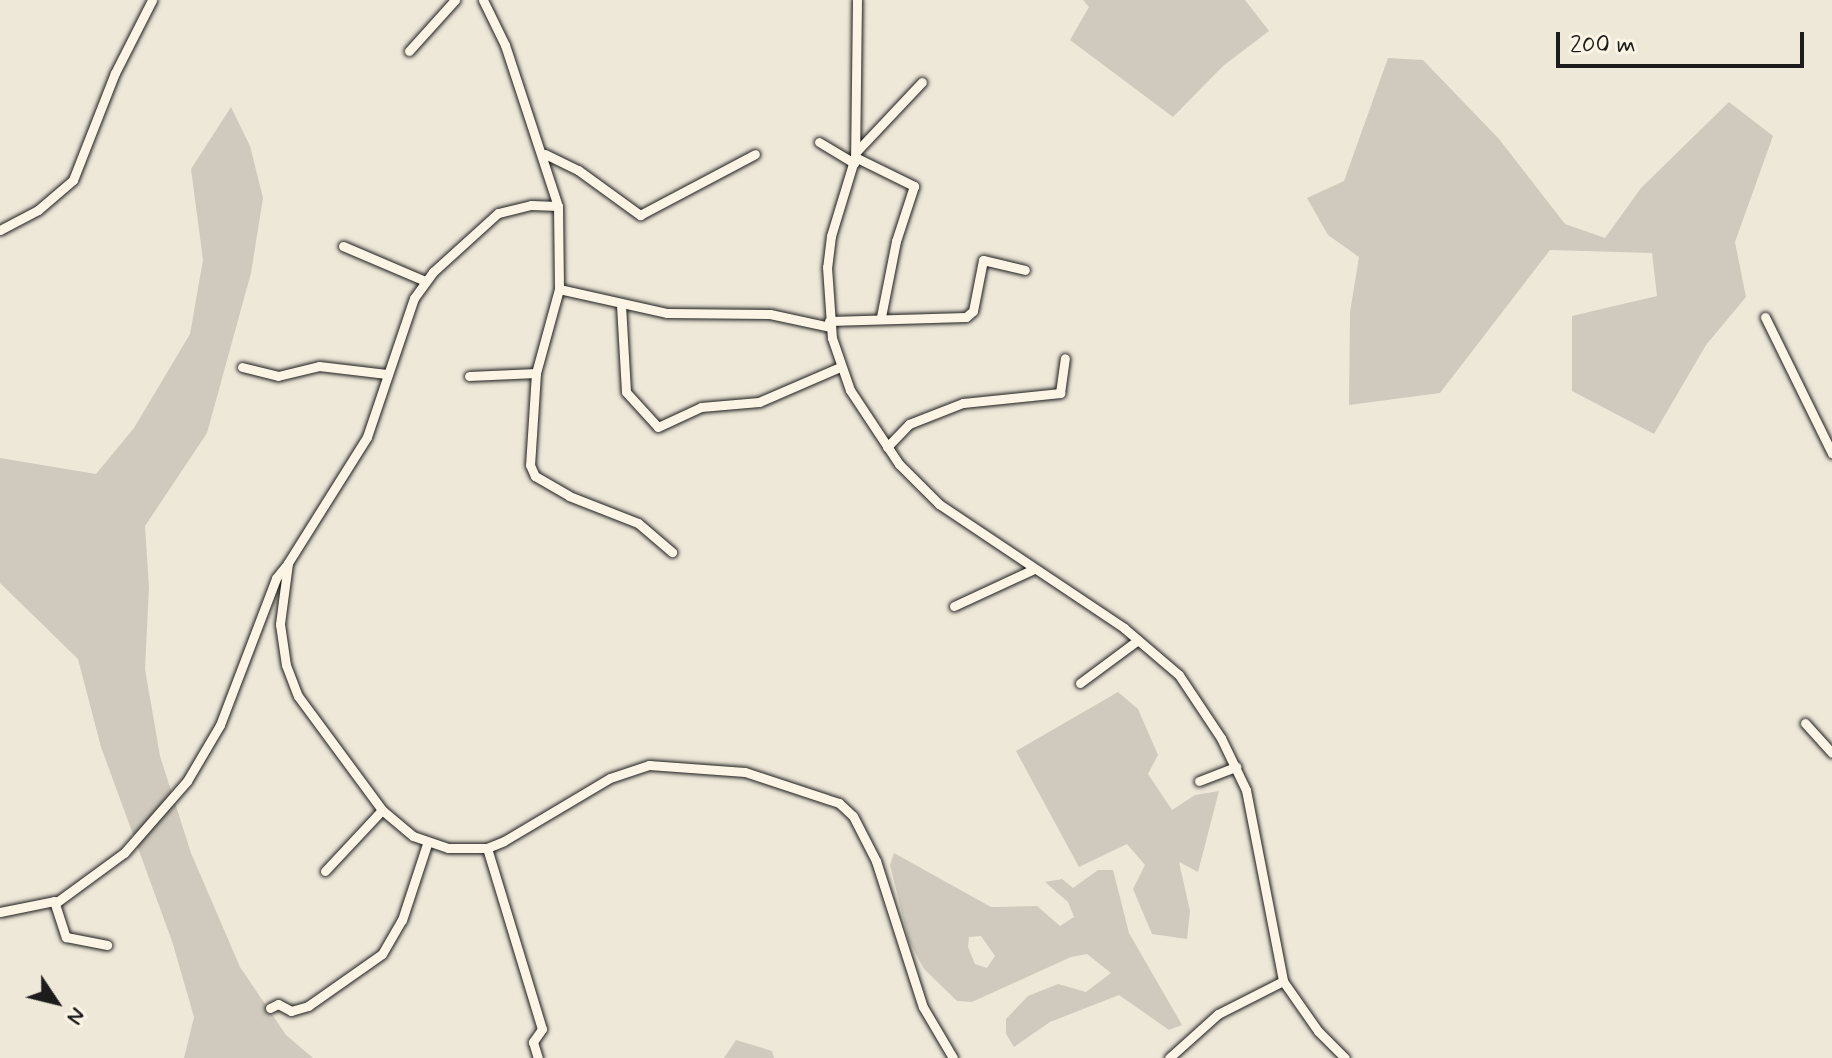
<!DOCTYPE html>
<html>
<head>
<meta charset="utf-8">
<style>
  body { margin:0 }
  #map { position:relative; width:1832px; height:1058px; overflow:hidden; background:#eee8d9; font-family:Mynerve,sans-serif }
  div>[style] { position:absolute }
  [style*='--x'] { left:calc(var(--x)*1px); top:calc(var(--y)*1px); width:calc(var(--w)*1px); rotate:calc(var(--a)*1deg) }
  .green>* { inset:0; background:#cfcabd }
  .roads { filter:drop-shadow(0 0 2px #1c1c1c) drop-shadow(0 0 2px #1c1c1c) }
  .minor>* { height:9px; margin:-4.5px; padding:0 4.5px; transform-origin:4.5px; border-radius:4.5px; background:#fcf5e5 }
  span { translate:-50% -50%; white-space:nowrap; text-align:center; line-height:1.15; -webkit-text-stroke:6px #fcf5e5; paint-order:stroke }
  .north { position:absolute; left:16px; top:962px; width:80px; height:80px; -webkit-text-stroke:6px #fcf5e5; paint-order:stroke; rotate:125deg; font-size:22px; font-weight:700; line-height:32px; text-align:center; color:#1c1c1c }
  .north::after { content:''; display:block; margin:auto; width:28px; height:36px; background:#1c1c1c; clip-path:polygon(50% 0,100% 100%,50% 72%,0 100%) }
  .scale { position:absolute; left:1556px; top:32px; width:248px; height:36px; box-sizing:border-box; border:4px solid #1c1c1c; border-top:0; padding-left:10px; font-size:24px; line-height:28px; white-space:nowrap; color:#1c1c1c; -webkit-text-stroke:6px #fcf5e5; paint-order:stroke }
</style>
</head>
<body>
<div id="map">
  <div class="green">
    <i style="clip-path:polygon(1083px 0,1245px 0,1269px 31px,1223px 66px,1173px 117px,1070px 40px,1089px 7px)"></i>
    <i style="clip-path:polygon(1388px 58px,1423px 60px,1499px 139px,1565px 224px,1605px 238px,1641px 188px,1729px 102px,1773px 136px,1735px 242px,1746px 297px,1706px 345px,1654px 434px,1572px 391px,1572px 316px,1657px 296px,1652px 253px,1550px 250px,1440px 393px,1349px 405px,1350px 312px,1359px 257px,1328px 235px,1307px 198px,1344px 181px)"></i>
    <i style="clip-path:polygon(231px 107px,250px 146px,263px 198px,251px 273px,207px 433px,145px 526px,149px 587px,145px 669px,160px 756px,191px 853px,240px 967px,286px 1035px,313px 1058px,184px 1058px,194px 1017px,172px 941px,101px 747px,78px 659px,0 583px,0 458px,96px 474px,134px 428px,190px 334px,203px 260px,191px 169px)"></i>
    <i style="clip-path:polygon(1118px 692px,1138px 709px,1158px 755px,1148px 774px,1172px 810px,1195px 795px,1219px 791px,1198px 872px,1179px 862px,1190px 911px,1187px 939px,1152px 934px,1133px 889px,1145px 865px,1127px 844px,1079px 867px,1016px 751px)"></i>
    <i style="clip-path:polygon(evenodd,894px 853px,991px 907px,1037px 906px,1060px 926px,1074px 917px,1068px 902px,1045px 882px,1062px 879px,1073px 888px,1098px 870px,1113px 870px,1129px 933px,1182px 1025px,1169px 1030px,1119px 995px,1050px 1022px,1014px 1047px,1006px 1034px,1006px 1019px,1028px 996px,1058px 984px,1086px 992px,1111px 973px,1087px 954px,1071px 957px,972px 1002px,957px 1001px,924px 969px,909px 941px,890px 865px,894px 853px,981px 936px,995px 956px,987px 968px,975px 964px,968px 947px,969px 937px,981px 936px)"></i>
    <i style="clip-path:polygon(736px 1040px,772px 1051px,774px 1058px,724px 1058px)"></i>
  </div>
  <div class="roads">
    <div class="minor">
      <i style="--x:483;--y:0;--w:50;--a:63.9"></i>
      <i style="--x:505;--y:45;--w:169;--a:71.8"></i>
      <i style="--x:558;--y:206;--w:83;--a:89.3"></i>
      <i style="--x:559;--y:289;--w:87;--a:105.3"></i>
      <i style="--x:536;--y:373;--w:92;--a:93.7"></i>
      <i style="--x:530;--y:465;--w:12;--a:66"></i>
      <i style="--x:535;--y:476;--w:39;--a:30"></i>
      <i style="--x:569;--y:496;--w:74;--a:21.4"></i>
      <i style="--x:638;--y:523;--w:45;--a:40.5"></i>
      <i style="--x:857;--y:0;--w:157;--a:90.7"></i>
      <i style="--x:855;--y:157;--w:83;--a:106.9"></i>
      <i style="--x:831;--y:236;--w:31;--a:97"></i>
      <i style="--x:827;--y:267;--w:71;--a:86"></i>
      <i style="--x:832;--y:338;--w:55;--a:70.9"></i>
      <i style="--x:850;--y:390;--w:89;--a:56.5"></i>
      <i style="--x:899;--y:464;--w:57;--a:45"></i>
      <i style="--x:939;--y:504;--w:223;--a:33.8"></i>
      <i style="--x:1124;--y:628;--w:72;--a:40.5"></i>
      <i style="--x:1179;--y:675;--w:76;--a:56.3"></i>
      <i style="--x:1221;--y:738;--w:58;--a:64.3"></i>
      <i style="--x:1246;--y:790;--w:195;--a:79"></i>
      <i style="--x:1283;--y:981;--w:61;--a:55"></i>
      <i style="--x:1318;--y:1031;--w:38;--a:45"></i>
      <i style="--x:409;--y:51;--w:69;--a:-48"></i>
      <i style="--x:819;--y:142;--w:41;--a:31"></i>
      <i style="--x:856;--y:152;--w:96;--a:-46.7"></i>
      <i style="--x:545;--y:154;--w:37;--a:26"></i>
      <i style="--x:578;--y:170;--w:77;--a:36"></i>
      <i style="--x:640;--y:215;--w:130;--a:-27.9"></i>
      <i style="--x:855;--y:157;--w:66;--a:26.2"></i>
      <i style="--x:914;--y:186;--w:58;--a:108.1"></i>
      <i style="--x:896;--y:241;--w:77;--a:101.2"></i>
      <i style="--x:558;--y:206;--w:27;--a:-178"></i>
      <i style="--x:531;--y:205;--w:34;--a:166"></i>
      <i style="--x:498;--y:213;--w:88;--a:137.8"></i>
      <i style="--x:433;--y:272;--w:32;--a:126"></i>
      <i style="--x:414;--y:298;--w:147;--a:108.7"></i>
      <i style="--x:367;--y:437;--w:149;--a:122.1"></i>
      <i style="--x:288;--y:563;--w:62;--a:97.5"></i>
      <i style="--x:280;--y:624;--w:41;--a:81.7"></i>
      <i style="--x:286;--y:665;--w:33;--a:69"></i>
      <i style="--x:298;--y:696;--w:142;--a:53.6"></i>
      <i style="--x:382;--y:810;--w:40;--a:40"></i>
      <i style="--x:413;--y:836;--w:37;--a:19"></i>
      <i style="--x:448;--y:848;--w:39;--a:0"></i>
      <i style="--x:487;--y:848;--w:18;--a:-22"></i>
      <i style="--x:504;--y:841;--w:123;--a:-30.7"></i>
      <i style="--x:610;--y:778;--w:41;--a:-18.4"></i>
      <i style="--x:649;--y:765;--w:96;--a:4.2"></i>
      <i style="--x:745;--y:772;--w:99;--a:18.3"></i>
      <i style="--x:839;--y:803;--w:19;--a:43"></i>
      <i style="--x:853;--y:816;--w:51;--a:62.9"></i>
      <i style="--x:876;--y:861;--w:153;--a:72.2"></i>
      <i style="--x:923;--y:1007;--w:59;--a:59.5"></i>
      <i style="--x:0;--y:230;--w:43;--a:-27.8"></i>
      <i style="--x:38;--y:210;--w:46;--a:-40.6"></i>
      <i style="--x:73;--y:180;--w:115;--a:-68.6"></i>
      <i style="--x:115;--y:73;--w:82;--a:-63.1"></i>
      <i style="--x:343;--y:246;--w:89;--a:23.1"></i>
      <i style="--x:559;--y:289;--w:111;--a:12.5"></i>
      <i style="--x:667;--y:313;--w:103;--a:0.6"></i>
      <i style="--x:770;--y:314;--w:61;--a:12.2"></i>
      <i style="--x:621;--y:305;--w:87;--a:86.7"></i>
      <i style="--x:626;--y:392;--w:47;--a:47.6"></i>
      <i style="--x:658;--y:427;--w:47;--a:-24.9"></i>
      <i style="--x:701;--y:407;--w:58;--a:-4.9"></i>
      <i style="--x:759;--y:402;--w:88;--a:-23.4"></i>
      <i style="--x:1765;--y:317;--w:152;--a:63.8"></i>
      <i style="--x:829;--y:321;--w:137;--a:-1.7"></i>
      <i style="--x:966;--y:317;--w:9;--a:-41"></i>
      <i style="--x:973;--y:311;--w:52;--a:-78.9"></i>
      <i style="--x:983;--y:260;--w:43;--a:13.4"></i>
      <i style="--x:242;--y:367;--w:37;--a:14"></i>
      <i style="--x:278;--y:376;--w:42;--a:-13.7"></i>
      <i style="--x:319;--y:366;--w:68;--a:6.7"></i>
      <i style="--x:469;--y:376;--w:67;--a:-2.6"></i>
      <i style="--x:887;--y:447;--w:32;--a:-46"></i>
      <i style="--x:909;--y:424;--w:58;--a:-21.3"></i>
      <i style="--x:963;--y:403;--w:98;--a:-5.9"></i>
      <i style="--x:1060;--y:393;--w:35;--a:-82"></i>
      <i style="--x:954;--y:606;--w:86;--a:-24.8"></i>
      <i style="--x:1080;--y:683;--w:72;--a:-36.6"></i>
      <i style="--x:1805;--y:723;--w:40;--a:48"></i>
      <i style="--x:1199;--y:781;--w:40;--a:-21"></i>
      <i style="--x:487;--y:848;--w:189;--a:73.1"></i>
      <i style="--x:542;--y:1029;--w:16;--a:125"></i>
      <i style="--x:533;--y:1042;--w:17;--a:73"></i>
      <i style="--x:325;--y:871;--w:83;--a:-46.9"></i>
      <i style="--x:57;--y:902;--w:83;--a:-36.2"></i>
      <i style="--x:124;--y:853;--w:96;--a:-48.8"></i>
      <i style="--x:187;--y:781;--w:65;--a:-59.5"></i>
      <i style="--x:220;--y:725;--w:157;--a:-69.1"></i>
      <i style="--x:276;--y:578;--w:19;--a:-51"></i>
      <i style="--x:0;--y:912;--w:55;--a:-11.5"></i>
      <i style="--x:54;--y:901;--w:38;--a:72"></i>
      <i style="--x:66;--y:937;--w:42;--a:11"></i>
      <i style="--x:270;--y:1008;--w:9;--a:-27"></i>
      <i style="--x:278;--y:1004;--w:15;--a:28"></i>
      <i style="--x:291;--y:1011;--w:18;--a:-16"></i>
      <i style="--x:308;--y:1006;--w:90;--a:-35.1"></i>
      <i style="--x:382;--y:954;--w:39;--a:-60"></i>
      <i style="--x:402;--y:920;--w:80;--a:-71.8"></i>
      <i style="--x:1169;--y:1058;--w:66;--a:-41.9"></i>
      <i style="--x:1218;--y:1014;--w:73;--a:-26.9"></i>
    </div>
  </div>
  <div class="north">N</div>
  <div class="scale">200 m</div>
</div>
</body>
</html>
